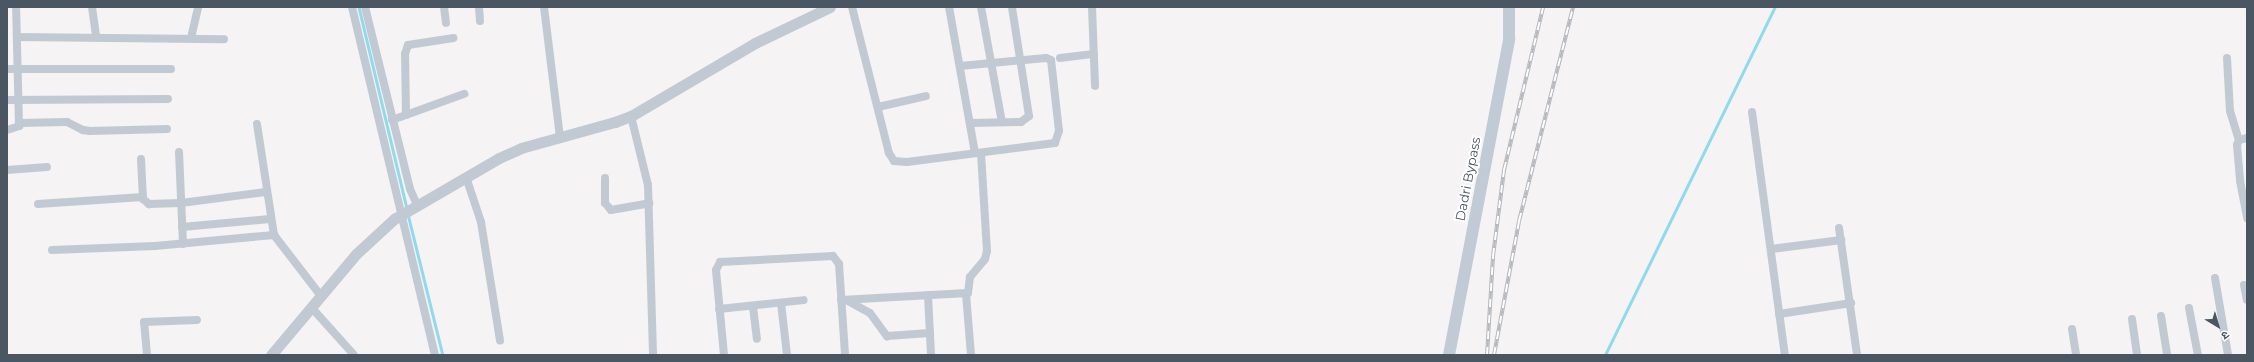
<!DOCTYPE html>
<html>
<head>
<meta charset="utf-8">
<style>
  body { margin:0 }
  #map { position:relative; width:2254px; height:362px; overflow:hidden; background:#f5f3f3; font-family:Montserrat,"Noto Sans Devanagari",sans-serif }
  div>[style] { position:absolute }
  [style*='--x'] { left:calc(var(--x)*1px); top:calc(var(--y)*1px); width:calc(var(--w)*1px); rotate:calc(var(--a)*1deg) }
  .stream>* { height:2.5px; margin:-1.25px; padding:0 1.25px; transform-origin:1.25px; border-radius:1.25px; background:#90daee }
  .minor>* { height:8px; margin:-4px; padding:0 4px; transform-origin:4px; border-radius:4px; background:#c1cad2 }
  .tertiary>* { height:11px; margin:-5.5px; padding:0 5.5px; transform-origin:5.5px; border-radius:5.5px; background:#c1cad2 }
  .secondary>* { height:12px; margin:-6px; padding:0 6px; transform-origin:6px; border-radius:6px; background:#c1cbd6 }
  .rail>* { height:4px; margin-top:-2px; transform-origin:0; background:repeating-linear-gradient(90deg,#fff 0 8px,#b5b8bd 0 16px); box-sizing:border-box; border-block:1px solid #b5b8bd }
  span { translate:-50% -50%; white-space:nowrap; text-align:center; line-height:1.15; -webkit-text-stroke:4px #fff; paint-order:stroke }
  .street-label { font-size:13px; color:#4a5661 }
  .frame { position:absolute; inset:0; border:8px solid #4a5661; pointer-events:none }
  .north { position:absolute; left:2198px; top:306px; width:40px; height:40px; -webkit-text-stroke:3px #fff; paint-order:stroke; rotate:142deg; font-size:11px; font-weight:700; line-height:16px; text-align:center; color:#4a5661 }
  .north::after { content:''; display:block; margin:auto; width:14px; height:18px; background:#4a5661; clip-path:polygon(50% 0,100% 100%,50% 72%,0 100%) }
</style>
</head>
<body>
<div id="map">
  <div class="stream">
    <i style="--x:359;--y:7;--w:208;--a:76.6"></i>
    <i style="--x:408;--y:214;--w:145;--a:76.1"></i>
    <i style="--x:1605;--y:355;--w:387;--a:-64"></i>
  </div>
  <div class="minor">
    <i style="--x:92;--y:7;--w:29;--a:82"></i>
    <i style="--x:352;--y:7;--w:358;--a:76.6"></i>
    <i style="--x:365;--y:7;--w:187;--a:76.1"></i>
    <i style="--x:410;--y:189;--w:17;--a:66"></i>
    <i style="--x:444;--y:7;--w:16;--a:83"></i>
    <i style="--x:479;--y:7;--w:14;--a:86"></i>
    <i style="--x:544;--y:7;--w:131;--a:83"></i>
    <i style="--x:852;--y:7;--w:151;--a:75.8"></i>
    <i style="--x:889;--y:153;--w:9;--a:58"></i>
    <i style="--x:894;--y:161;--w:13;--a:4"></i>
    <i style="--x:907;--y:162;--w:149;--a:-7.3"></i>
    <i style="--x:1055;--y:143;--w:13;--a:-72"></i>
    <i style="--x:1059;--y:131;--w:71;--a:-96.4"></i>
    <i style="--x:1051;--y:60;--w:5;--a:-158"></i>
    <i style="--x:1046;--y:58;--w:86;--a:174.7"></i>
    <i style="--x:949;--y:7;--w:148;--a:79.9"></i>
    <i style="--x:981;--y:7;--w:117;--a:79.7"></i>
    <i style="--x:1092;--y:7;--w:79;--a:87.8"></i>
    <i style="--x:17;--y:37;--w:207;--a:0.6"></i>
    <i style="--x:191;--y:38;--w:32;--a:-77"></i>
    <i style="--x:1060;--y:58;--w:34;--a:-7"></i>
    <i style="--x:2227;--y:58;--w:53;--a:86.8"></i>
    <i style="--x:2230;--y:111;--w:30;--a:73"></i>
    <i style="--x:7;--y:69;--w:164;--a:0"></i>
    <i style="--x:7;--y:100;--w:161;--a:-0.4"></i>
    <i style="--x:878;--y:107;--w:49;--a:-12.9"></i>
    <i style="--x:1752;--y:112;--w:245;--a:82.3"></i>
    <i style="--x:406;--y:115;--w:61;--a:-90.9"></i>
    <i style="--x:405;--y:54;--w:9;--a:-72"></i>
    <i style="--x:408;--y:45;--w:46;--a:-8.8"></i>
    <i style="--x:631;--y:116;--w:71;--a:76.2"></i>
    <i style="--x:648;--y:185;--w:170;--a:88.3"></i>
    <i style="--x:392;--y:120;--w:77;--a:-19.9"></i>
    <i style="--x:19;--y:123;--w:48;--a:-1.2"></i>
    <i style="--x:67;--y:122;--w:18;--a:27"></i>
    <i style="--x:83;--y:130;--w:7;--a:8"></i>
    <i style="--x:90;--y:131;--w:77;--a:-1.5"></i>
    <i style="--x:970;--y:123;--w:51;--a:-1.1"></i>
    <i style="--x:1021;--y:122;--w:10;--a:-37"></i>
    <i style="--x:1029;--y:116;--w:110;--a:-98.9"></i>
    <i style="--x:257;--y:124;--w:112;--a:81.3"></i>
    <i style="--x:274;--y:235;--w:77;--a:52.4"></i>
    <i style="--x:7;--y:130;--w:13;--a:-18"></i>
    <i style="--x:19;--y:126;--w:119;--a:-91.4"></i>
    <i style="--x:2247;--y:138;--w:8;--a:166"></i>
    <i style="--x:2239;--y:140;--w:5;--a:112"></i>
    <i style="--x:2237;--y:145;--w:36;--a:85"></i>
    <i style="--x:2240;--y:181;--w:38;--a:79"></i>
    <i style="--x:179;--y:152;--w:92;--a:87.5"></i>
    <i style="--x:141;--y:159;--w:40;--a:87.1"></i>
    <i style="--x:143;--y:199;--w:8;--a:40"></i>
    <i style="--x:149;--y:204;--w:32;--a:-2"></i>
    <i style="--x:181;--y:203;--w:86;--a:-7.4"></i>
    <i style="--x:7;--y:170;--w:40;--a:-4.3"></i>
    <i style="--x:466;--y:177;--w:47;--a:71.6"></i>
    <i style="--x:481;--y:222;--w:120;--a:80.9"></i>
    <i style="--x:605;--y:178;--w:25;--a:90"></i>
    <i style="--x:605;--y:203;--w:9;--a:49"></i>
    <i style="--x:611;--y:210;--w:39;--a:-10"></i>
    <i style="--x:38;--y:204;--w:105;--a:-3.8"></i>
    <i style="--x:182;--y:227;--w:88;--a:-5.2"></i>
    <i style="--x:1839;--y:228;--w:128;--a:81.9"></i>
    <i style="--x:1771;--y:249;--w:71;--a:-7.3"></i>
    <i style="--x:52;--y:250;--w:103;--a:-2.2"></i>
    <i style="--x:155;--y:246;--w:120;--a:-5.3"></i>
    <i style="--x:2215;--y:278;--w:78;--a:80.4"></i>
    <i style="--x:2244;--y:285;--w:15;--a:79"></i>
    <i style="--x:966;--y:294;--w:61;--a:85.3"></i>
    <i style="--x:928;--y:295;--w:60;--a:87.1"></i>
    <i style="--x:841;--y:300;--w:127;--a:-3.2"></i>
    <i style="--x:968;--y:293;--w:16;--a:-83"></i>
    <i style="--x:970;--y:277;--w:23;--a:-50"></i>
    <i style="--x:985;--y:259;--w:8;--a:-76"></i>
    <i style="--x:987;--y:251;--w:98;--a:-93.5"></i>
    <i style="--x:848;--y:301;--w:25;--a:29"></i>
    <i style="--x:870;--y:313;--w:29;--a:54"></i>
    <i style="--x:887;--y:336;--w:43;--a:-4"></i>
    <i style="--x:781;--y:303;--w:52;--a:83.4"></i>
    <i style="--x:311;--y:307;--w:64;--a:48.1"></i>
    <i style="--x:753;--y:307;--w:32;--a:83"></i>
    <i style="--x:2189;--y:308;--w:48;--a:79.2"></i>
    <i style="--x:719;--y:309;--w:85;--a:-6"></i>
    <i style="--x:1779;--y:314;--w:73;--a:-8.7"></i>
    <i style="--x:2161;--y:316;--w:39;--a:81"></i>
    <i style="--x:2132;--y:319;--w:36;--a:82"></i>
    <i style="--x:2072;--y:329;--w:26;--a:81"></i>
    <i style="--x:147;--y:355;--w:33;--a:-95"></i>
    <i style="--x:144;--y:322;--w:53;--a:-2.2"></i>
    <i style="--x:724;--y:355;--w:85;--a:-95.4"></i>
    <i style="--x:716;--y:270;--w:9;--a:-63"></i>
    <i style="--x:720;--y:262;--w:113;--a:-3"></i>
    <i style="--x:833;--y:256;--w:10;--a:53"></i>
    <i style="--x:839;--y:264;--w:91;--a:86.2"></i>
  </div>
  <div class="tertiary">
    <i style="--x:271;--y:355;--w:132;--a:-49.9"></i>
    <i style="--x:356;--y:254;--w:52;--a:-42.6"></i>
    <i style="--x:394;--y:219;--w:121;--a:-30.2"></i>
    <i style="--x:499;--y:158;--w:24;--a:-24"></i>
    <i style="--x:521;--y:148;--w:98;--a:-15.5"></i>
    <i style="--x:615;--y:122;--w:17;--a:-21"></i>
    <i style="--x:631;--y:116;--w:144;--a:-30.5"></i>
    <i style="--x:755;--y:43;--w:83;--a:-25.6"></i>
  </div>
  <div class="secondary">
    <i style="--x:1449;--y:355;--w:322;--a:-79.2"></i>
    <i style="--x:1509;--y:39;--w:32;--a:-90"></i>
  </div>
  <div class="rail">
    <i style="--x:1487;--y:355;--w:99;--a:-86.5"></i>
    <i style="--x:1493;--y:256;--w:87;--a:-82.7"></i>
    <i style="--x:1504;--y:170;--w:168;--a:-76.5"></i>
    <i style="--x:1494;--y:355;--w:136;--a:-79.4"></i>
    <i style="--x:1519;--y:221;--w:221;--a:-75.8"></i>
  </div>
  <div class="street-label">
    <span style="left:1468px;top:179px;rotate:-79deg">Dadri Bypass</span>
  </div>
  <div class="frame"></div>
  <div class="north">उ</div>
</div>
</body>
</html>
